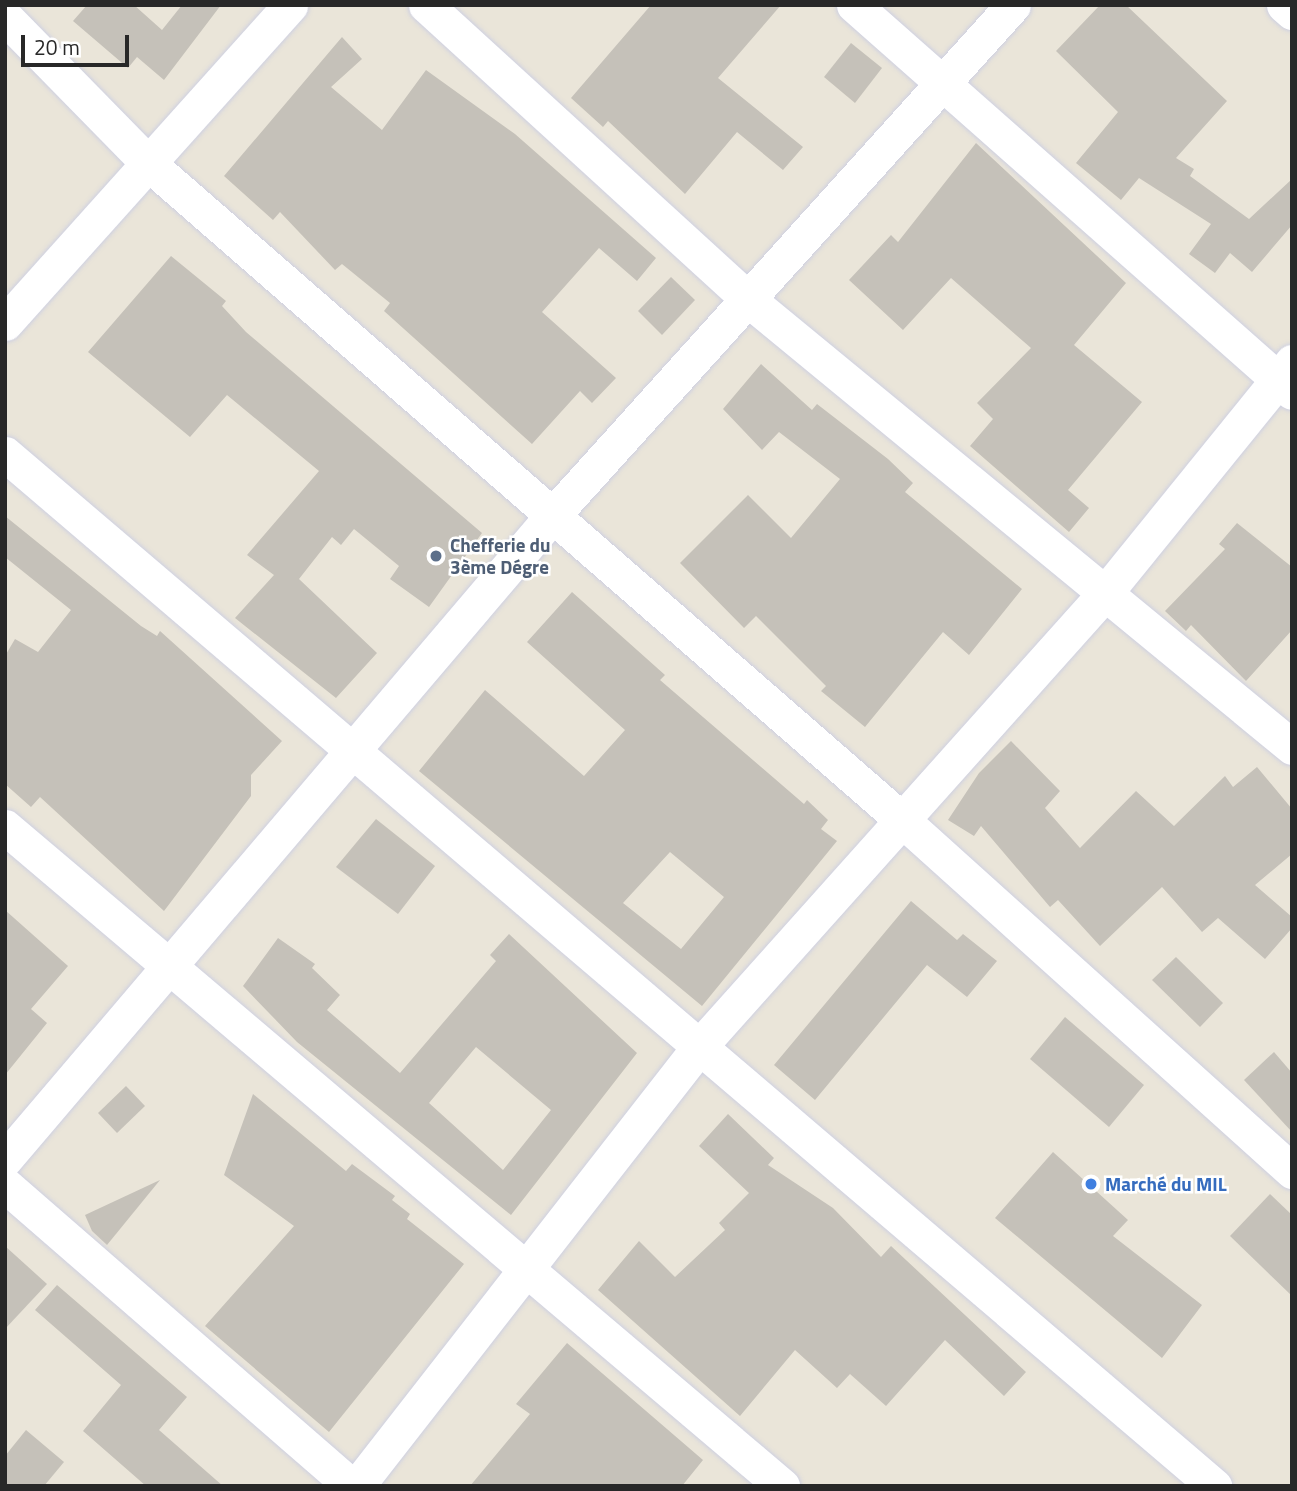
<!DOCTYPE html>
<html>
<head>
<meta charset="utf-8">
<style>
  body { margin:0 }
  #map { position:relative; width:1297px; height:1491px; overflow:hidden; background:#eae5d9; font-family:"Titillium Web",sans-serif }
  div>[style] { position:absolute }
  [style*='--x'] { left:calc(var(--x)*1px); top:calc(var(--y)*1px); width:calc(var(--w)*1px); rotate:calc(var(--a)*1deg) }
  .building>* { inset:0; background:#c5c1b9 }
  .roads { filter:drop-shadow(0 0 2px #ced0e1) drop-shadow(0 0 2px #ced0e1) }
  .street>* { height:35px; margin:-17.5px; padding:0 17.5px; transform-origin:17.5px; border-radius:17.5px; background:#fff }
  .dots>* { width:19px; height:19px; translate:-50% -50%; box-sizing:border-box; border:4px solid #fff; border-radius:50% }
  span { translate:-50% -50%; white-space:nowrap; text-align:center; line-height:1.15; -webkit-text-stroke:5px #fff; paint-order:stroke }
  .service-label { font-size:19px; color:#4e5e75; font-weight:700 }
  .left { translate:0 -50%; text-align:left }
  .shop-label { font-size:19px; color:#366cbe; font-weight:700 }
  .frame { position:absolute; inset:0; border:7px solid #282828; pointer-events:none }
  .scale { position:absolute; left:21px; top:35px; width:108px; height:32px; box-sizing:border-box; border:4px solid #282828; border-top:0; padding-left:9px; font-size:21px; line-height:24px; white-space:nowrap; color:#282828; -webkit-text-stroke:5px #fff; paint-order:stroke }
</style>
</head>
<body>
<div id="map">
  <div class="building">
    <i style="clip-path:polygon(87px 5px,134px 5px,162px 30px,182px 5px,221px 5px,164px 80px,137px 57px,128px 68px,73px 21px)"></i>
    <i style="clip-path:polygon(651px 5px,781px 5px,718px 78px,803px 147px,783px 170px,737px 132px,685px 194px,608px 121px,603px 127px,571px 98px)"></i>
    <i style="clip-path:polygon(1100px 5px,1126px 5px,1227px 101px,1176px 158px,1194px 169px,1190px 176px,1249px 219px,1292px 179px,1292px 225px,1252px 272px,1230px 253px,1215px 273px,1189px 254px,1211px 224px,1139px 178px,1121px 200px,1076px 163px,1118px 112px,1056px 51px)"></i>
    <i style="clip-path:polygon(342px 37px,362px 59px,331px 87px,382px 130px,426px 70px,515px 134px,656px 258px,637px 281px,599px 248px,542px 312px,616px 378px,592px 403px,580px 391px,532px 444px,384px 311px,390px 303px,342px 264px,335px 270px,280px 212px,273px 220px,224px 176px)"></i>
    <i style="clip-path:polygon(851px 43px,882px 68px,855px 103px,824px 77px)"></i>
    <i style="clip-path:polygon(976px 143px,1126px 283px,1074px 345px,1142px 402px,1068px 490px,1089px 508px,1069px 532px,970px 446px,993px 419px,977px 403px,1031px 348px,951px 278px,903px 330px,849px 280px,891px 235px,898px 242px)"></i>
    <i style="clip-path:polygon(171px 256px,226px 301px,222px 306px,246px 332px,482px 533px,429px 607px,390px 579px,399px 566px,354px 529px,341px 545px,332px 537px,299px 579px,377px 653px,336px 698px,235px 618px,274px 575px,247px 555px,319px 471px,227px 395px,190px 437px,88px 352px)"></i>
    <i style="clip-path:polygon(671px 277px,695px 300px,662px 335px,638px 311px)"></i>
    <i style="clip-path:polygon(761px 364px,812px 410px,817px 404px,888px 459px,913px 483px,905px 492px,1022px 589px,969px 655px,943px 632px,865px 727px,821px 691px,826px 686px,756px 616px,744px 628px,680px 563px,748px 495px,791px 538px,840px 479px,779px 432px,762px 450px,723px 409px)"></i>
    <i style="clip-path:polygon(5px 516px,141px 626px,157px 636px,160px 631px,282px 741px,251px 775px,251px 796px,164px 911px,40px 797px,31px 807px,5px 784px,5px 656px,15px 639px,38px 652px,71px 610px,5px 557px)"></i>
    <i style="clip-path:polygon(1237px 523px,1292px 567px,1292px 630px,1246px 681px,1191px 625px,1186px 631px,1165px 611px,1225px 549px,1219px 544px)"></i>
    <i style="clip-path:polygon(evenodd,572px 592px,665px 675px,660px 680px,804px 804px,807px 800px,828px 820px,821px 829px,837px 841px,702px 1006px,419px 771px,485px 690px,584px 776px,625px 730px,527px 642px,572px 592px,670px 852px,724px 897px,681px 949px,623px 903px,670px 852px)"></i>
    <i style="clip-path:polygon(1011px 741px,1060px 791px,1045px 808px,1080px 848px,1136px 791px,1174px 826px,1225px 776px,1233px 787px,1257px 767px,1292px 809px,1292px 854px,1255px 885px,1292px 917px,1292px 928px,1265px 959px,1218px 918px,1202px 932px,1162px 887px,1100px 946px,1058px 900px,1050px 907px,981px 826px,974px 836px,948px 820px,979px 773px)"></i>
    <i style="clip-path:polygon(376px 819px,435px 866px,398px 914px,336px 867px)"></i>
    <i style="clip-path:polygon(911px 901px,957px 940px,963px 934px,997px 961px,967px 997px,927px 965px,815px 1100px,774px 1065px)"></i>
    <i style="clip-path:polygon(5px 910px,68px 966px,31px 1009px,47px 1023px,5px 1075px)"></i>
    <i style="clip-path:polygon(evenodd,509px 934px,637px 1053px,511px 1215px,297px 1042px,243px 986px,278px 938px,315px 964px,312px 968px,340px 995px,327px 1010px,400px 1073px,496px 961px,490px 955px,509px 934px,476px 1047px,551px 1110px,503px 1170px,429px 1103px,476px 1047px)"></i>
    <i style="clip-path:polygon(1176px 957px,1223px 1003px,1200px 1027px,1152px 980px)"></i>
    <i style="clip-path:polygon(1065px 1017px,1144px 1085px,1109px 1127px,1030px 1059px)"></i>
    <i style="clip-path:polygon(1274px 1052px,1292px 1073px,1292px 1132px,1244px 1080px)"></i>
    <i style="clip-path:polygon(126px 1086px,145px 1106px,117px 1133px,98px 1113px)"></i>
    <i style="clip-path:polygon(253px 1094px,346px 1171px,352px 1164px,395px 1196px,392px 1200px,410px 1214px,407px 1219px,464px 1264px,329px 1432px,205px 1326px,294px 1226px,224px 1175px)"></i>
    <i style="clip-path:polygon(728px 1114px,774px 1158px,768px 1165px,833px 1208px,881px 1257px,891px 1246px,1026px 1372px,1004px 1396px,945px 1340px,886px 1406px,850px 1374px,837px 1388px,795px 1350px,740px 1416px,598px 1290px,639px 1241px,675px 1277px,725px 1230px,719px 1223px,749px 1193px,699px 1146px)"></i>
    <i style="clip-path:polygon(1053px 1152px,1128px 1220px,1113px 1236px,1202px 1305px,1162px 1358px,995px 1218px)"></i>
    <i style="clip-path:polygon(160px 1180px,107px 1245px,92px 1231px,85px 1215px)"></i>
    <i style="clip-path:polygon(1270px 1194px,1292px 1215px,1292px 1296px,1230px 1236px)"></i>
    <i style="clip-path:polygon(5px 1246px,47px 1284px,5px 1329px)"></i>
    <i style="clip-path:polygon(57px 1285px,187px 1397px,159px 1430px,223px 1486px,146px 1486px,83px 1431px,121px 1385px,35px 1310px)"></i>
    <i style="clip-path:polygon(567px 1343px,703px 1460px,682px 1486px,470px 1486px,530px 1414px,516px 1404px)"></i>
    <i style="clip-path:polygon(26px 1430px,64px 1462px,44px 1486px,5px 1486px,5px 1456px)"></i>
  </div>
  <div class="roads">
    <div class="street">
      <i style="--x:426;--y:5;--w:439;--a:42.4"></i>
      <i style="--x:750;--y:301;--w:702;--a:39.45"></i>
      <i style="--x:854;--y:5;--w:584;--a:41.46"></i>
      <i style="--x:1284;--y:5;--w:11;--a:41"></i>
      <i style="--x:5;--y:17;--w:204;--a:45.6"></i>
      <i style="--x:148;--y:163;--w:997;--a:41.06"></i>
      <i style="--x:900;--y:818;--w:528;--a:42"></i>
      <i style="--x:5;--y:323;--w:427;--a:-48.1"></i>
      <i style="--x:5;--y:454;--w:1590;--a:40.48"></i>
      <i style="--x:5;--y:827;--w:1019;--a:40.3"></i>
      <i style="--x:5;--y:1159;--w:844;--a:-49.61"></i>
      <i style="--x:552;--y:516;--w:688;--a:-47.94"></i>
      <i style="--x:5;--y:1185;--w:459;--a:41"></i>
      <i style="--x:357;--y:1486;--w:556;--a:-52.08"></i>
      <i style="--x:699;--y:1047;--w:610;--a:-48.19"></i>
      <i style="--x:1106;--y:592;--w:296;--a:-51"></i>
    </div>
  </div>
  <div class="dots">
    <i style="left:436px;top:556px;background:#5c6f8a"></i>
    <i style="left:1091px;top:1184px;background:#3f7fe0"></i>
  </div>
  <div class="service-label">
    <span class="left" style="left:450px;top:556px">Chefferie du<br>3ème Dégre</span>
  </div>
  <div class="shop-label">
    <span class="left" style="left:1105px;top:1184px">Marché du MIL</span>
  </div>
  <div class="frame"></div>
  <div class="scale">20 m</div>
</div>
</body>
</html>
